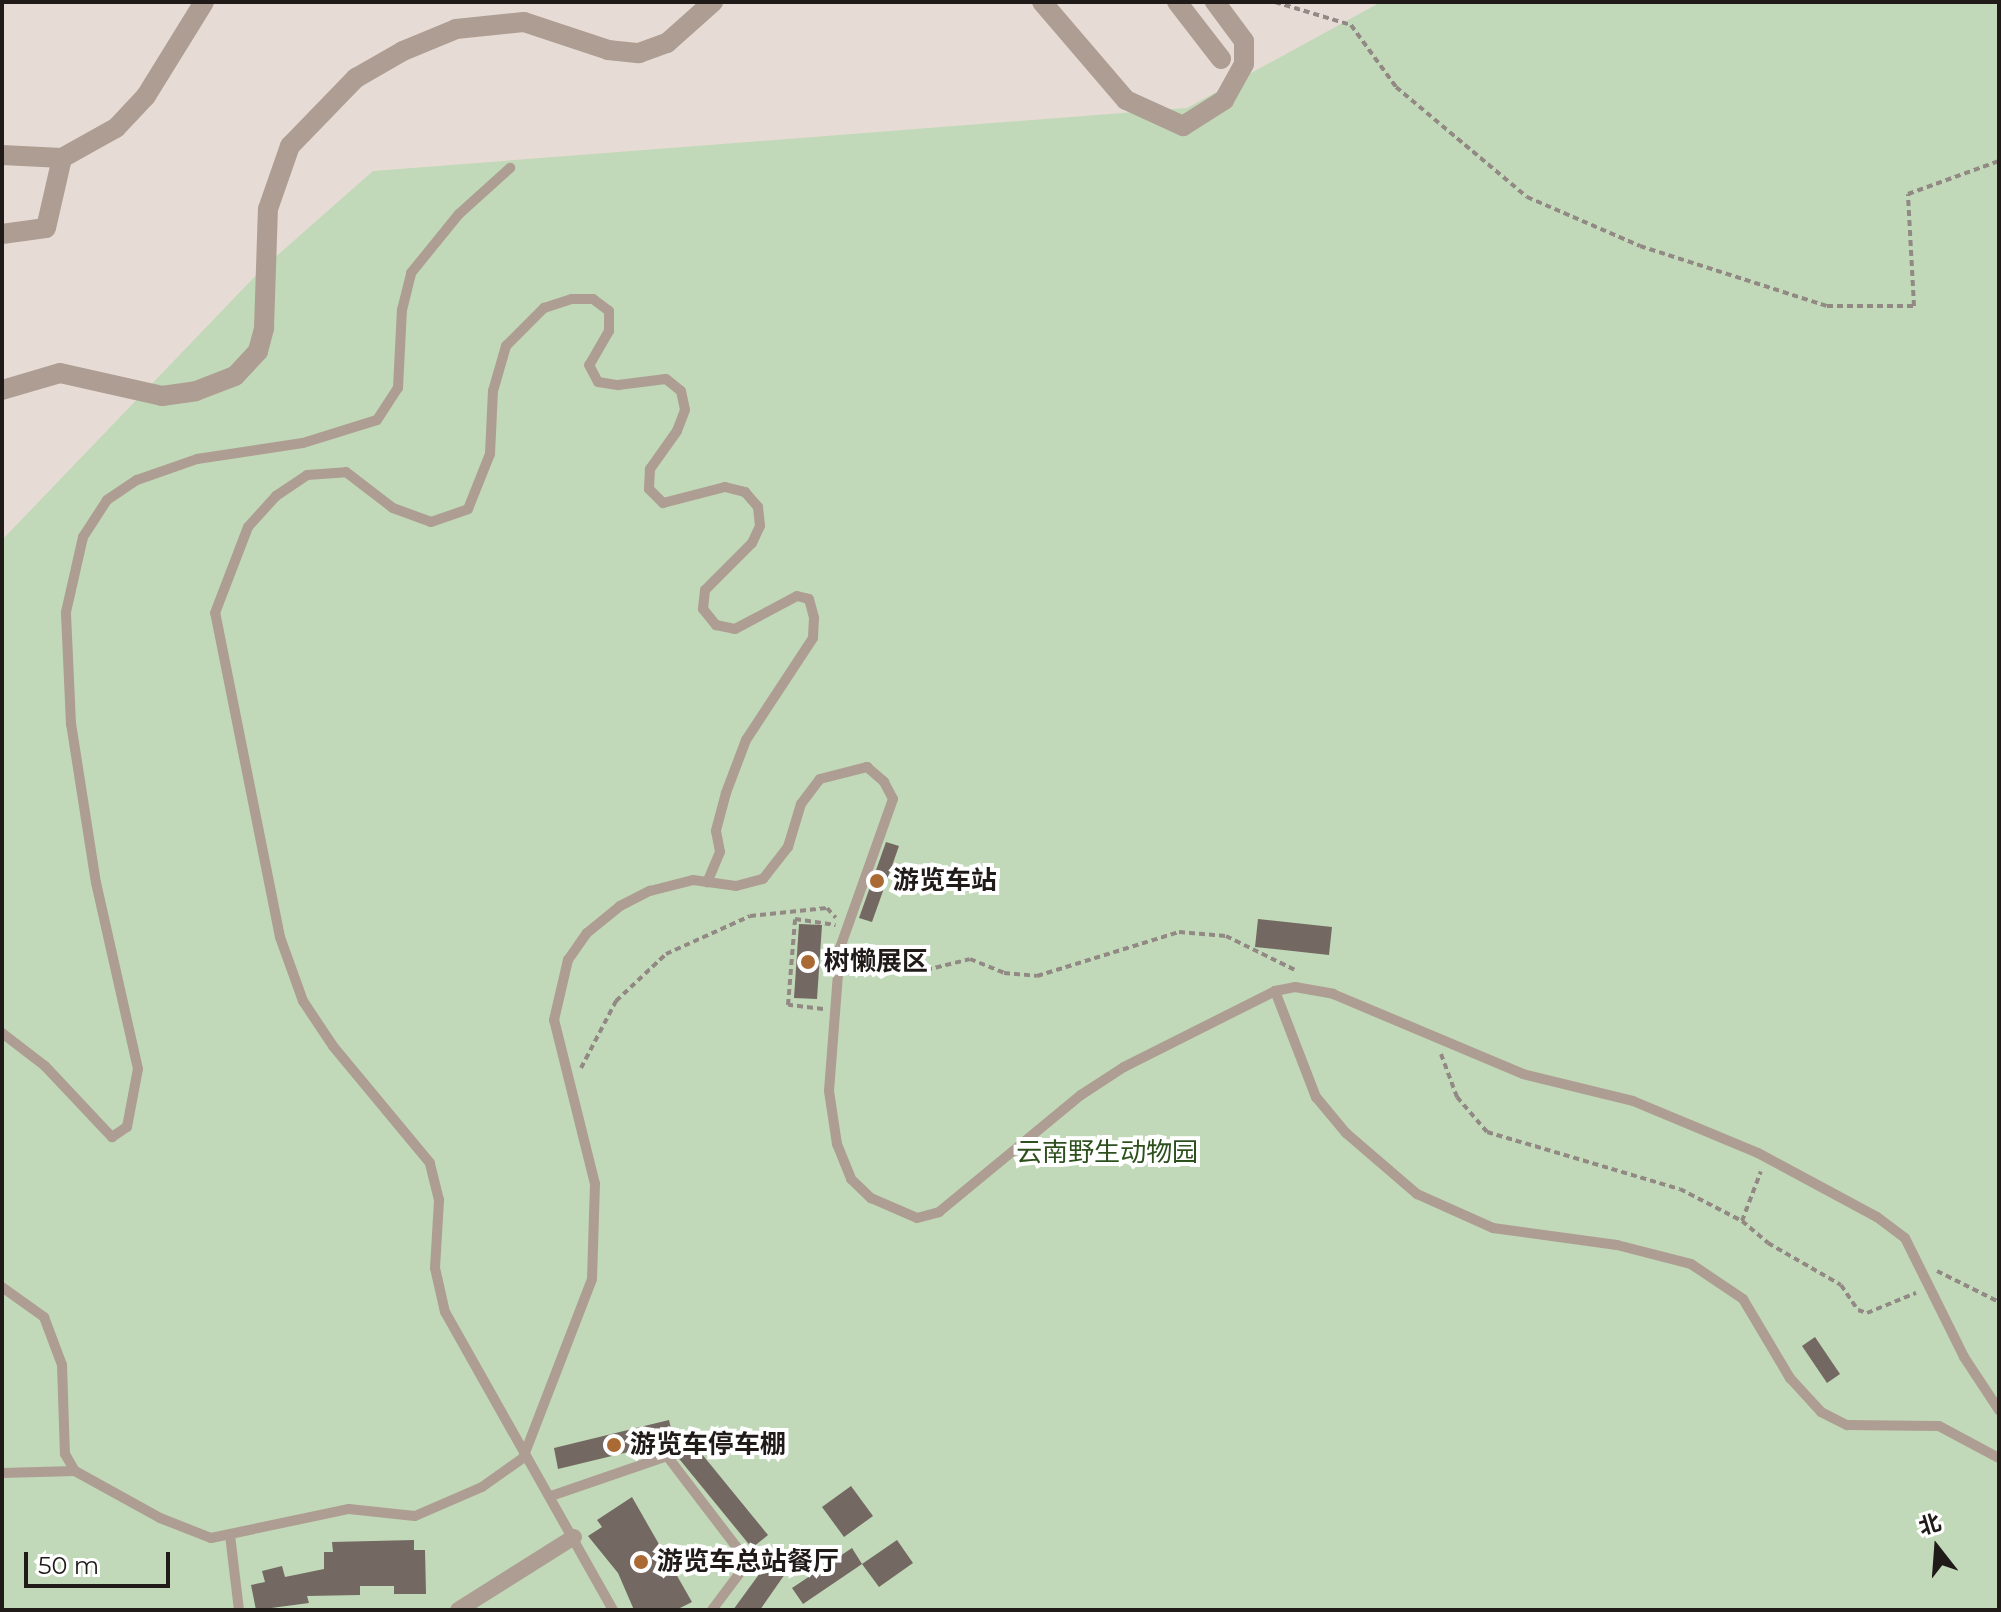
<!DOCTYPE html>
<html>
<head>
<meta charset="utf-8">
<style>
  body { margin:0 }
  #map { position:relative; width:2001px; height:1612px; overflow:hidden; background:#e7dcd5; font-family:Montserrat,"Noto Sans SC",sans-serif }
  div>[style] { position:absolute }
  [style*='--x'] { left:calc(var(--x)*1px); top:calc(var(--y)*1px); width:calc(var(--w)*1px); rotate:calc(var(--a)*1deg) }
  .green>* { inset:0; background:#c1d9b8 }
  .building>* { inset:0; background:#736862 }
  .path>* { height:4px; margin-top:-2px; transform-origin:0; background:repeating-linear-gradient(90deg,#928984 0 6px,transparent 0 10px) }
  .service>* { height:10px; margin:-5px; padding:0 5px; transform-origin:5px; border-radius:5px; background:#ae9d92 }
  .pedestrian>* { height:16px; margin:-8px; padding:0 8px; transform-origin:8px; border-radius:8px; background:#ae9d92 }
  .minor>* { height:20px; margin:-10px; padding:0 10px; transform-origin:10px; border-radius:10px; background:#ae9d92 }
  .dots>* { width:22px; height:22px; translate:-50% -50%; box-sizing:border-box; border:4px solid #fff; border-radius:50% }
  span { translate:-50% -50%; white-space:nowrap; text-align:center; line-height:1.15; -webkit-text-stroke:8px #fff; paint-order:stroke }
  .poi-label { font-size:26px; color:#201b19; font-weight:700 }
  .left { translate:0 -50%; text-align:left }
  .park-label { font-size:26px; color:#2d501e }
  .frame { position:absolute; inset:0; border:4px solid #201b19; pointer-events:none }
  .north { position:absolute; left:1897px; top:1508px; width:80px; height:80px; -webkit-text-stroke:6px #fff; paint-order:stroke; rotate:343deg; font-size:22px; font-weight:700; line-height:32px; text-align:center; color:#201b19 }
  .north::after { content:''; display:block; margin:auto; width:28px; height:36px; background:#201b19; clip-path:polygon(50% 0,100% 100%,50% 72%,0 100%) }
  .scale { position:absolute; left:24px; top:1552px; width:146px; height:36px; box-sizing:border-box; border:4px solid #201b19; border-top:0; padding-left:10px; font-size:24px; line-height:28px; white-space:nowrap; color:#201b19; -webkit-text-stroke:6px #fff; paint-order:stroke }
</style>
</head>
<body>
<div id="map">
  <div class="green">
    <i style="clip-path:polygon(1381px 2px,1999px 2px,1999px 1610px,2px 1610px,2px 540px,264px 267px,373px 171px,1187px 108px)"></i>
  </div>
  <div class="building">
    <i style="clip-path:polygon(886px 842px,899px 846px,872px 922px,859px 918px)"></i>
    <i style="clip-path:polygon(1258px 919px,1332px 927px,1329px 955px,1255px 947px)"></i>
    <i style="clip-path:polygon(799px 924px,822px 925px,817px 999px,794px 998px)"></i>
    <i style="clip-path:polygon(1815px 1337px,1840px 1374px,1827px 1383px,1802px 1346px)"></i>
    <i style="clip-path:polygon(669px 1420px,674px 1441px,558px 1469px,554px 1448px)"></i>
    <i style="clip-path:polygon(692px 1442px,768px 1535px,752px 1548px,676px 1455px)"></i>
    <i style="clip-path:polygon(851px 1486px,873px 1516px,844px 1537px,822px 1507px)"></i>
    <i style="clip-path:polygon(632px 1497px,692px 1602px,676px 1610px,634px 1610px,618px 1573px,588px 1536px,602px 1527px,597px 1520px)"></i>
    <i style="clip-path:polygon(414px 1540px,414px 1550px,425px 1550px,426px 1594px,394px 1594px,394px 1586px,360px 1586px,360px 1595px,307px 1596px,309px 1603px,256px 1610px,251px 1585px,265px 1582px,262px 1571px,282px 1566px,285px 1577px,324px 1569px,324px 1552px,333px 1552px,332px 1542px)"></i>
    <i style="clip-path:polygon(897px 1540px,913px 1563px,879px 1587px,862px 1564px)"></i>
    <i style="clip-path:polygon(852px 1548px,862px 1564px,803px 1604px,792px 1588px)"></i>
    <i style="clip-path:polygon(768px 1562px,785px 1574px,760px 1610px,733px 1610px)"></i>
  </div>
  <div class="path">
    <i style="--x:1275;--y:2;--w:79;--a:16.8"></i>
    <i style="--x:1351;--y:25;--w:77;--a:54"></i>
    <i style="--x:1396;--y:87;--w:171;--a:40"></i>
    <i style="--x:1527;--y:197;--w:123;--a:23.4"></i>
    <i style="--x:1640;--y:246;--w:196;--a:17.8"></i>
    <i style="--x:1827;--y:306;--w:87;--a:0"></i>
    <i style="--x:1914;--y:306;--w:112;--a:-93.1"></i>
    <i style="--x:1908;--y:194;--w:97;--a:-19.9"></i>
    <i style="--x:851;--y:951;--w:77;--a:14.2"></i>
    <i style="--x:926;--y:970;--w:45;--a:-14"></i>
    <i style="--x:970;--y:959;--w:37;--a:22"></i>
    <i style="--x:1004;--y:973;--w:33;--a:5"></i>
    <i style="--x:1037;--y:976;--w:149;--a:-17.2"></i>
    <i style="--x:1179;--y:932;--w:47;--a:4.9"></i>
    <i style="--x:1226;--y:936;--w:79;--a:26.2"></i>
    <i style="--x:823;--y:1009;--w:35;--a:-173"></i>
    <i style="--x:788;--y:1005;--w:86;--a:-85.3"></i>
    <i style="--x:795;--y:919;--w:41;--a:8.3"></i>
    <i style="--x:1441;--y:1054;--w:46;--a:69.6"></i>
    <i style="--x:1457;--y:1097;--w:46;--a:49.4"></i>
    <i style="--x:1487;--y:1132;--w:201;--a:16.5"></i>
    <i style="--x:1680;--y:1189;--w:70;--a:27.3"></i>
    <i style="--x:1742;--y:1221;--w:34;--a:40"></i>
    <i style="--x:1768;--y:1243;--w:84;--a:29.9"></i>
    <i style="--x:1841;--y:1285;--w:30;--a:56"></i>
    <i style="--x:1858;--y:1310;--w:9;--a:18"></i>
    <i style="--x:1867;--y:1313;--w:53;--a:-22.2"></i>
    <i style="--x:581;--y:1068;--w:76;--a:-62.4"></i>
    <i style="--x:616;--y:1001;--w:69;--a:-43.2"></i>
    <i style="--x:666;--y:954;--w:92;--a:-24.3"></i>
    <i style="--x:750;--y:916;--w:77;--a:-5.9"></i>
    <i style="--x:827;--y:908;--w:13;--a:48"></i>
    <i style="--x:1742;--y:1221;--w:53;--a:-69.2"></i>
    <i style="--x:1937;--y:1271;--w:69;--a:26.6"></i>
  </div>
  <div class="service">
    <i style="--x:1275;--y:991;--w:114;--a:68.9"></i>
    <i style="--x:1316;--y:1097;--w:47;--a:50.2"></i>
    <i style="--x:1346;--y:1133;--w:94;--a:40.7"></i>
    <i style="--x:1417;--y:1194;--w:83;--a:24.1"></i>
    <i style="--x:1493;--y:1228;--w:125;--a:7.8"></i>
    <i style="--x:1617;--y:1245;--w:76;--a:14.4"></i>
    <i style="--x:1691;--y:1264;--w:63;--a:33.9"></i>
    <i style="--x:1743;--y:1299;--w:92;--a:59.3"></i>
    <i style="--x:1790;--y:1378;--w:46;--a:47.6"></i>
    <i style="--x:1821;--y:1412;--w:29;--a:27"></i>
    <i style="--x:1847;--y:1425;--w:92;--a:0.6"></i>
    <i style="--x:1939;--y:1426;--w:68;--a:28.1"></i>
    <i style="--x:2;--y:1033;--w:54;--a:37.5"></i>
    <i style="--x:45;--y:1066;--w:98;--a:46.7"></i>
    <i style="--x:112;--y:1137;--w:18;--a:-34"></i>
    <i style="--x:127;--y:1127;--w:59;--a:-79.3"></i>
    <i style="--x:138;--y:1069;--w:191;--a:-102.7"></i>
    <i style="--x:96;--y:883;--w:161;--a:-98.9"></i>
    <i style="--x:71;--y:724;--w:112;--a:-92.6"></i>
    <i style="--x:66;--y:612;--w:77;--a:-77.2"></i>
    <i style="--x:83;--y:537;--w:44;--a:-57"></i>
    <i style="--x:107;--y:500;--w:36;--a:-34"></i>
    <i style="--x:137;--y:480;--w:64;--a:-19.3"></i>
    <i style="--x:197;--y:459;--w:107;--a:-8.6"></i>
    <i style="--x:303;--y:443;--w:77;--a:-17.3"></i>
    <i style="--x:377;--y:420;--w:38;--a:-57"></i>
    <i style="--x:398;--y:388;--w:78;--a:-87.1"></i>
    <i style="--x:402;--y:310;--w:38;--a:-76"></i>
    <i style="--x:411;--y:273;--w:76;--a:-50.9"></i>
    <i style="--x:459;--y:214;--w:69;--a:-42"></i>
    <i style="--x:2;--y:1287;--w:52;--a:35.5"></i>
    <i style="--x:44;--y:1317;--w:51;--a:69.4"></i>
    <i style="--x:62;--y:1365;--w:89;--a:88.1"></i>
    <i style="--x:65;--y:1454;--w:20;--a:60"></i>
    <i style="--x:75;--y:1471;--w:97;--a:28.9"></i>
    <i style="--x:160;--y:1518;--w:55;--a:21.4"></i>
    <i style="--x:211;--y:1538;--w:141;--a:-11.9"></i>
    <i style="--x:349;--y:1509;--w:66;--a:6.1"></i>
    <i style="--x:415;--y:1516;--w:73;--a:-23.4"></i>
    <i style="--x:482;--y:1487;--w:50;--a:-35.3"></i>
    <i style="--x:523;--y:1458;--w:192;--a:-68.9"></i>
    <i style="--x:592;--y:1279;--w:95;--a:-88.2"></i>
    <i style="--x:595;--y:1184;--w:169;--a:-104"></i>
    <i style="--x:554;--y:1020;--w:62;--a:-76.9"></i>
    <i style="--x:568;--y:960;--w:33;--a:-55"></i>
    <i style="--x:587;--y:933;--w:43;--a:-39.3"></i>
    <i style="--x:620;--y:906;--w:34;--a:-27"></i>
    <i style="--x:650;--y:891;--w:44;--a:-14.3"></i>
    <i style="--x:693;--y:880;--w:43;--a:7.9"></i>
    <i style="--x:736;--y:886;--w:28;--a:-15"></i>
    <i style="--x:763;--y:879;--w:41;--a:-52"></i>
    <i style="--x:788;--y:847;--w:45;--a:-73.2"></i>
    <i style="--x:801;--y:804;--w:31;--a:-53"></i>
    <i style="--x:820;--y:779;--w:49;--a:-14.3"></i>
    <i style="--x:867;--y:767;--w:23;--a:41"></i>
    <i style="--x:884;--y:782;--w:19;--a:62"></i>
    <i style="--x:893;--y:799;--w:158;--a:109.6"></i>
    <i style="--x:840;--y:948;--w:143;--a:94.4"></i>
    <i style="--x:829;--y:1091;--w:54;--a:81.4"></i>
    <i style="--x:837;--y:1144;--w:38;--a:68"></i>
    <i style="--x:851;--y:1179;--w:28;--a:44"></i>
    <i style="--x:871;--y:1198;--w:50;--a:23.5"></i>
    <i style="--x:917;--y:1218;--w:23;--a:-15"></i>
    <i style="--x:939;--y:1212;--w:184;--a:-39.5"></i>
    <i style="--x:1081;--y:1095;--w:51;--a:-33.1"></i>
    <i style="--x:1124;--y:1067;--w:169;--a:-26.7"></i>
    <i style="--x:1275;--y:991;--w:20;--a:-11"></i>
    <i style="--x:1295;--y:987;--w:39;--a:10"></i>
    <i style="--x:1333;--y:994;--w:206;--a:22.8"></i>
    <i style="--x:1523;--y:1074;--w:113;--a:13.8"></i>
    <i style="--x:1633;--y:1101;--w:135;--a:22.6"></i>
    <i style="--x:1758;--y:1153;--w:135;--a:28.3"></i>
    <i style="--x:1877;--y:1217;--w:35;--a:37"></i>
    <i style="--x:1905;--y:1238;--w:133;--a:63.6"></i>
    <i style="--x:1964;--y:1357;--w:64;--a:56.6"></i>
    <i style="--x:2;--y:1473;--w:73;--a:-1.6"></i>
    <i style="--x:551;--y:1496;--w:123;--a:-19"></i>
    <i style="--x:667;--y:1456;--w:133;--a:52.6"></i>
    <i style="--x:748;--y:1562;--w:60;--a:126.9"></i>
    <i style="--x:230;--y:1535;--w:76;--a:83.2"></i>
    <i style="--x:613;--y:1610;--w:342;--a:-119.4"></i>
    <i style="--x:445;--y:1312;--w:45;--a:-102.8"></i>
    <i style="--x:435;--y:1268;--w:68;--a:-86.6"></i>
    <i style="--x:439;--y:1200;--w:38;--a:-104"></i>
    <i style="--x:430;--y:1163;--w:152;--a:-129.7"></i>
    <i style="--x:333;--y:1046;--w:54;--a:-123.7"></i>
    <i style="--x:303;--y:1001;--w:68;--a:-109.8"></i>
    <i style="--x:280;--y:937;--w:330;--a:-101.3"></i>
    <i style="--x:215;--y:613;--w:92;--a:-69"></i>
    <i style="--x:248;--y:527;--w:42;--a:-47.9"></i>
    <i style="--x:276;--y:496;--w:37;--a:-34"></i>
    <i style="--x:307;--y:475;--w:39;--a:-4"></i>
    <i style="--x:346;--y:472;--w:59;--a:37.5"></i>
    <i style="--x:393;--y:508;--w:40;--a:20.2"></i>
    <i style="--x:431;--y:522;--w:39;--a:-19"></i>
    <i style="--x:468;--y:509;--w:59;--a:-68.2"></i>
    <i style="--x:490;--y:454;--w:63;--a:-87.3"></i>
    <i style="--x:493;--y:391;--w:47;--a:-73.9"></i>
    <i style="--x:506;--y:346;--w:54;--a:-45"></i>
    <i style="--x:544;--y:308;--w:29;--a:-18"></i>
    <i style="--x:572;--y:299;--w:21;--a:0"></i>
    <i style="--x:593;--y:299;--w:20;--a:37"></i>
    <i style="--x:609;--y:311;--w:20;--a:90"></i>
    <i style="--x:609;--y:331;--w:39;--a:120"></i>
    <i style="--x:589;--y:365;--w:19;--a:62"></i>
    <i style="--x:598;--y:382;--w:20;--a:9"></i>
    <i style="--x:618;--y:385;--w:48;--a:-7.1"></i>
    <i style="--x:666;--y:379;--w:19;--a:39"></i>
    <i style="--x:681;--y:391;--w:19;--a:78"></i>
    <i style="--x:685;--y:410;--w:22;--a:111"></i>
    <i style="--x:677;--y:431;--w:47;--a:125.4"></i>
    <i style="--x:650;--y:469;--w:20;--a:93"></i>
    <i style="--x:649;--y:489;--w:20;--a:45"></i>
    <i style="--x:663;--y:503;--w:64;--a:-14.5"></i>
    <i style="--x:725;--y:487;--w:21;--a:14"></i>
    <i style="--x:745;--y:492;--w:20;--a:49"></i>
    <i style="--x:758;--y:507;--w:19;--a:84"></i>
    <i style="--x:760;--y:526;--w:19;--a:115"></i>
    <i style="--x:752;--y:543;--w:66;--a:135"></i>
    <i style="--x:705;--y:590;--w:19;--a:96"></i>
    <i style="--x:703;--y:609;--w:21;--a:51"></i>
    <i style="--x:716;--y:625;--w:19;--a:12"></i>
    <i style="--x:735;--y:629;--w:70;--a:-28"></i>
    <i style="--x:797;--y:596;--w:12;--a:14"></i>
    <i style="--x:809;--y:599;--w:20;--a:75"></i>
    <i style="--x:814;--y:618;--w:20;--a:93"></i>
    <i style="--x:813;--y:638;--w:122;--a:123.3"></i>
    <i style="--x:746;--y:740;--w:57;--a:110.7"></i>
    <i style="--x:726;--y:793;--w:39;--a:105"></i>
    <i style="--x:716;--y:831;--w:21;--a:79"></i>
    <i style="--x:720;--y:852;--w:33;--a:113"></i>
  </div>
  <div class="pedestrian">
    <i style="--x:458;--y:1610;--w:137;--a:-32.2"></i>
  </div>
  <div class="minor">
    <i style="--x:1042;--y:2;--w:129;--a:49.4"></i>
    <i style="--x:1126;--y:100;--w:63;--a:24.5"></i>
    <i style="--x:1183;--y:126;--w:49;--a:-32.4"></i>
    <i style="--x:1224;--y:100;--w:41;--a:-60.9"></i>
    <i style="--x:1244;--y:64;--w:23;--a:-90"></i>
    <i style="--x:1244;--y:41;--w:49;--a:-126.6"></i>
    <i style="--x:1177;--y:2;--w:72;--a:52.3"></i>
    <i style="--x:2;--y:155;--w:60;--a:2.9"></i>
    <i style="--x:62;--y:158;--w:62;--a:-29.1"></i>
    <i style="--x:116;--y:128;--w:44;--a:-46.8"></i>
    <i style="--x:146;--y:96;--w:110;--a:-58.3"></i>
    <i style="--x:2;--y:234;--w:44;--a:-7.8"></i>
    <i style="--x:46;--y:228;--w:72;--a:-77.1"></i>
    <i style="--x:2;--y:390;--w:60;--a:-16.3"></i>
    <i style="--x:60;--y:373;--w:105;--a:12.7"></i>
    <i style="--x:162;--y:396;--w:34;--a:-8"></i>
    <i style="--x:196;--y:391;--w:42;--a:-21"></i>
    <i style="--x:235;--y:376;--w:34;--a:-47"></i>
    <i style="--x:258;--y:351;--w:24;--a:-75"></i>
    <i style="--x:264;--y:328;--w:119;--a:-88.1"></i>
    <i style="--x:268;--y:209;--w:67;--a:-70.8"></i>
    <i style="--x:290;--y:146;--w:95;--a:-45.9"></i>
    <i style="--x:356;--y:78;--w:54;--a:-29.9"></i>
    <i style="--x:403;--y:51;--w:57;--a:-22.5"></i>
    <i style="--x:456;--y:29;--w:68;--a:-5.9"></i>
    <i style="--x:524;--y:22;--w:89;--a:18.4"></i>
    <i style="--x:608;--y:50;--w:31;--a:6"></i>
    <i style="--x:639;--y:53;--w:30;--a:-20"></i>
    <i style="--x:667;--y:43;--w:62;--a:-41.7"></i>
  </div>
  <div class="dots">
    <i style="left:877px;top:881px;background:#aa6a33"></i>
    <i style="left:808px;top:962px;background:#aa6a33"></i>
    <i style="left:614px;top:1445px;background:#aa6a33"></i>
    <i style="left:641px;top:1562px;background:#aa6a33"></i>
  </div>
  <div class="poi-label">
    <span class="left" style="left:893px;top:881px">游览车站</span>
    <span class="left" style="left:824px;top:962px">树懒展区</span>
    <span class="left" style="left:630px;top:1445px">游览车停车棚</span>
    <span class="left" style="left:657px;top:1562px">游览车总站餐厅</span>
  </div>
  <div class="park-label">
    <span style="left:1107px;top:1153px">云南野生动物园</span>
  </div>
  <div class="frame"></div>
  <div class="north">北</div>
  <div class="scale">50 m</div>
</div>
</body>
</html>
